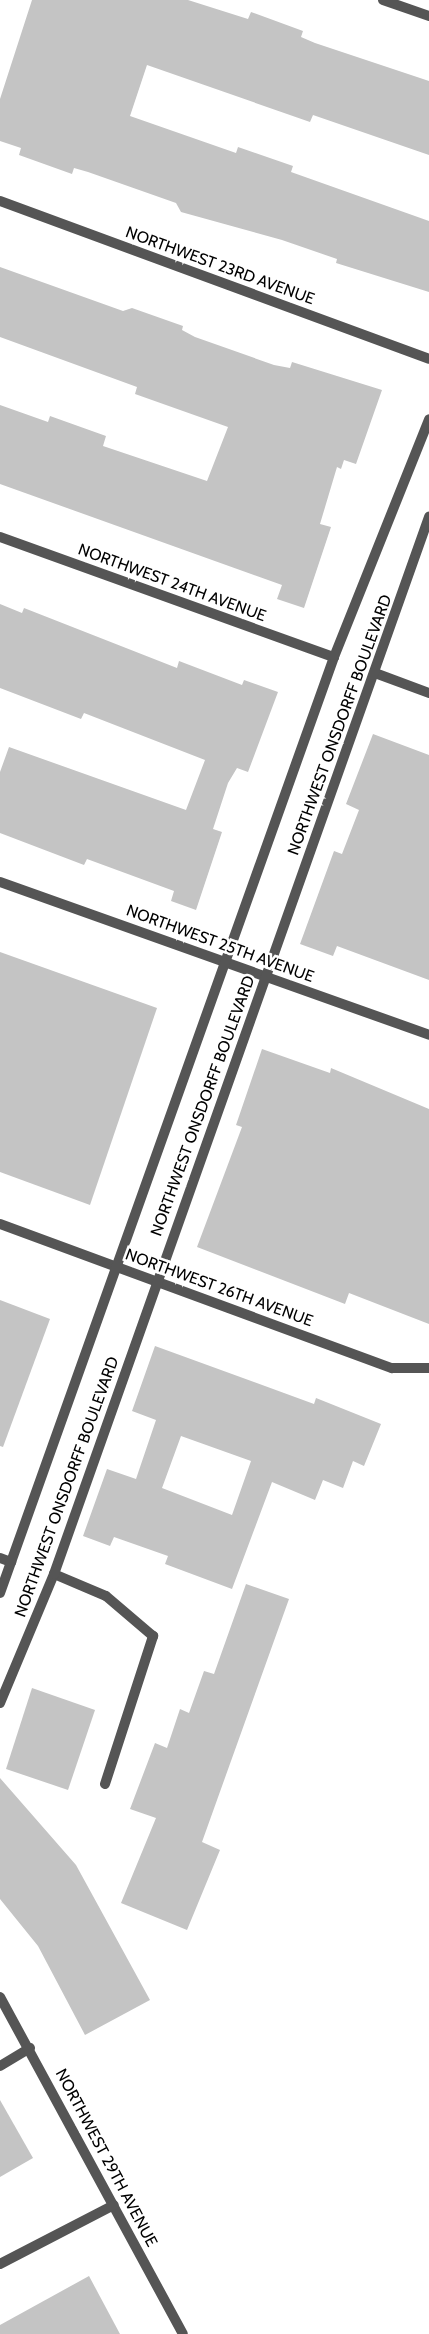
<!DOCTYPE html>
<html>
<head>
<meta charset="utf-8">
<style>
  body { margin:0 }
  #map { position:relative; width:429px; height:2334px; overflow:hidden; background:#fff; font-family:Cabin,sans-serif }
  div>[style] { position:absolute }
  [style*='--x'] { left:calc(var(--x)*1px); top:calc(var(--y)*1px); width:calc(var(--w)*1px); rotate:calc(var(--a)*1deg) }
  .building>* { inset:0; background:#c4c4c4 }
  .service>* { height:10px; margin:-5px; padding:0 5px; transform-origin:5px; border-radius:5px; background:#555 }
  .minor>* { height:10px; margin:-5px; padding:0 5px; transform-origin:5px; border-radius:5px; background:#555 }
  .tertiary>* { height:10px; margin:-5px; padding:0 5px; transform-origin:5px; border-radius:5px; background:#555 }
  span { translate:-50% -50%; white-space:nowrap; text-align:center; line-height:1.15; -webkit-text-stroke:5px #fff; paint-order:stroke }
  .street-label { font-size:16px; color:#000 }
</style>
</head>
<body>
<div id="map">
  <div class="building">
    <i style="clip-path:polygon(32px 0,188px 0,248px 19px,251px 12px,303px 31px,301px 37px,315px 43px,429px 81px,429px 155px,313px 115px,310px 122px,147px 65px,130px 116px,236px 153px,238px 147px,293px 166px,291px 172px,429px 221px,429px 292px,336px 263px,337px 259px,282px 240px,181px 212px,176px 203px,88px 172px,74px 168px,72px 174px,19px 155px,21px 148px,0 141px,0 99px)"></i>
    <i style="clip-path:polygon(0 267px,123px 311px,132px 308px,183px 326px,182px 330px,195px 337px,274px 365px,290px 368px,292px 362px,382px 390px,356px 464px,344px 460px,341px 469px,337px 467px,320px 524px,331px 527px,304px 608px,277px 599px,282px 585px,0 484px,0 405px,48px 422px,50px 416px,106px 436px,103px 446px,207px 481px,228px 427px,135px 394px,137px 387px,0 337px)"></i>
    <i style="clip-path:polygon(0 604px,22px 613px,24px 608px,177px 668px,179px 661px,242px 685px,244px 680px,278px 692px,248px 772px,237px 768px,228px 783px,213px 829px,222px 832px,196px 910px,171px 901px,174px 891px,87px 859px,84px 865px,0 833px,0 772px,9px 747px,186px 810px,205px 760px,84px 713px,81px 719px,0 688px)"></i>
    <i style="clip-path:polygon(373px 734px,429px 755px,429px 980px,337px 946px,333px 956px,300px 944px,334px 851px,342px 854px,359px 810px,346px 804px)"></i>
    <i style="clip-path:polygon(0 952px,157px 1008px,90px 1205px,0 1172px)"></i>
    <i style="clip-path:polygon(262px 1049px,330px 1073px,331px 1068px,429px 1109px,429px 1324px,349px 1293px,345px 1304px,197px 1247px,242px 1127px,236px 1125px)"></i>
    <i style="clip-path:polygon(0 1300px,50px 1319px,3px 1447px,0 1446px)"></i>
    <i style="clip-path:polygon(evenodd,155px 1346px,314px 1404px,316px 1398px,381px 1424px,364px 1466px,353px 1461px,343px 1488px,323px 1480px,315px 1500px,272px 1482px,232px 1589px,165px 1564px,168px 1556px,114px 1537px,110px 1546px,83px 1536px,107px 1469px,136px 1479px,156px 1420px,132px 1411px,155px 1346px,181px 1436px,251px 1461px,232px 1515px,162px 1488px,181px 1436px)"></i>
    <i style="clip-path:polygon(246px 1584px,289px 1599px,202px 1842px,220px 1850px,187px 1930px,121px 1903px,156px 1818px,130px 1809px,155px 1743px,167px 1748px,180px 1709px,189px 1713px,204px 1671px,214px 1674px)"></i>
    <i style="clip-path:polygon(32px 1688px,95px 1710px,68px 1790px,6px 1769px)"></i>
    <i style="clip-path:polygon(0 1778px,76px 1865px,150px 2000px,85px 2035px,38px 1946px,0 1899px)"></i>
    <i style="clip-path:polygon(0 2100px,33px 2158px,0 2177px)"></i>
    <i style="clip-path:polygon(89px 2276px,120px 2334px,0 2334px,0 2325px)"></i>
  </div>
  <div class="service">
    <i style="--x:105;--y:1784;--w:156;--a:-72"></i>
    <i style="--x:0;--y:2066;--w:35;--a:-31"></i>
  </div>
  <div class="minor">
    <i style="--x:383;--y:0;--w:49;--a:19.2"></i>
    <i style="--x:0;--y:201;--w:457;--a:20.2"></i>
    <i style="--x:0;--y:537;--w:355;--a:19.8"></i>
    <i style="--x:375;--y:673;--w:58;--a:20.3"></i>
    <i style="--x:0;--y:882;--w:455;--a:19.6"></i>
    <i style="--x:0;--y:1224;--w:418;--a:20.2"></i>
    <i style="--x:392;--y:1368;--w:37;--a:0"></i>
    <i style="--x:0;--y:1558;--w:12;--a:20"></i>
    <i style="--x:54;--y:1574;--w:56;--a:22.9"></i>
    <i style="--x:106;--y:1596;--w:62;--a:40.4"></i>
    <i style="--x:0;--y:1997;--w:383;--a:61.5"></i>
    <i style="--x:0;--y:2264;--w:128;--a:-27.4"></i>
  </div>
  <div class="tertiary">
    <i style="--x:0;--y:1593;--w:994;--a:-70.36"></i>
    <i style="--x:334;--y:657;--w:256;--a:-68.2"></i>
    <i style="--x:0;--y:1703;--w:140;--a:-67.3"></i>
    <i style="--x:54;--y:1574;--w:1122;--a:-70.47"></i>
  </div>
  <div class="street-label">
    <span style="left:220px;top:266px;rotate:20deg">NORTHWEST 23RD AVENUE</span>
    <span style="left:172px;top:583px;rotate:20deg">NORTHWEST 24TH AVENUE</span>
    <span style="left:340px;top:725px;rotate:-70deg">NORTHWEST ONSDORFF BOULEVARD</span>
    <span style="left:220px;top:944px;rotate:20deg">NORTHWEST 25TH AVENUE</span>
    <span style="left:203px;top:1106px;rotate:-70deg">NORTHWEST ONSDORFF BOULEVARD</span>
    <span style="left:219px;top:1288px;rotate:20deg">NORTHWEST 26TH AVENUE</span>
    <span style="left:67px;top:1487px;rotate:-70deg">NORTHWEST ONSDORFF BOULEVARD</span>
    <span style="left:106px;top:2158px;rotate:62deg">NORTHWEST 29TH AVENUE</span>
  </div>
</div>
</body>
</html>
